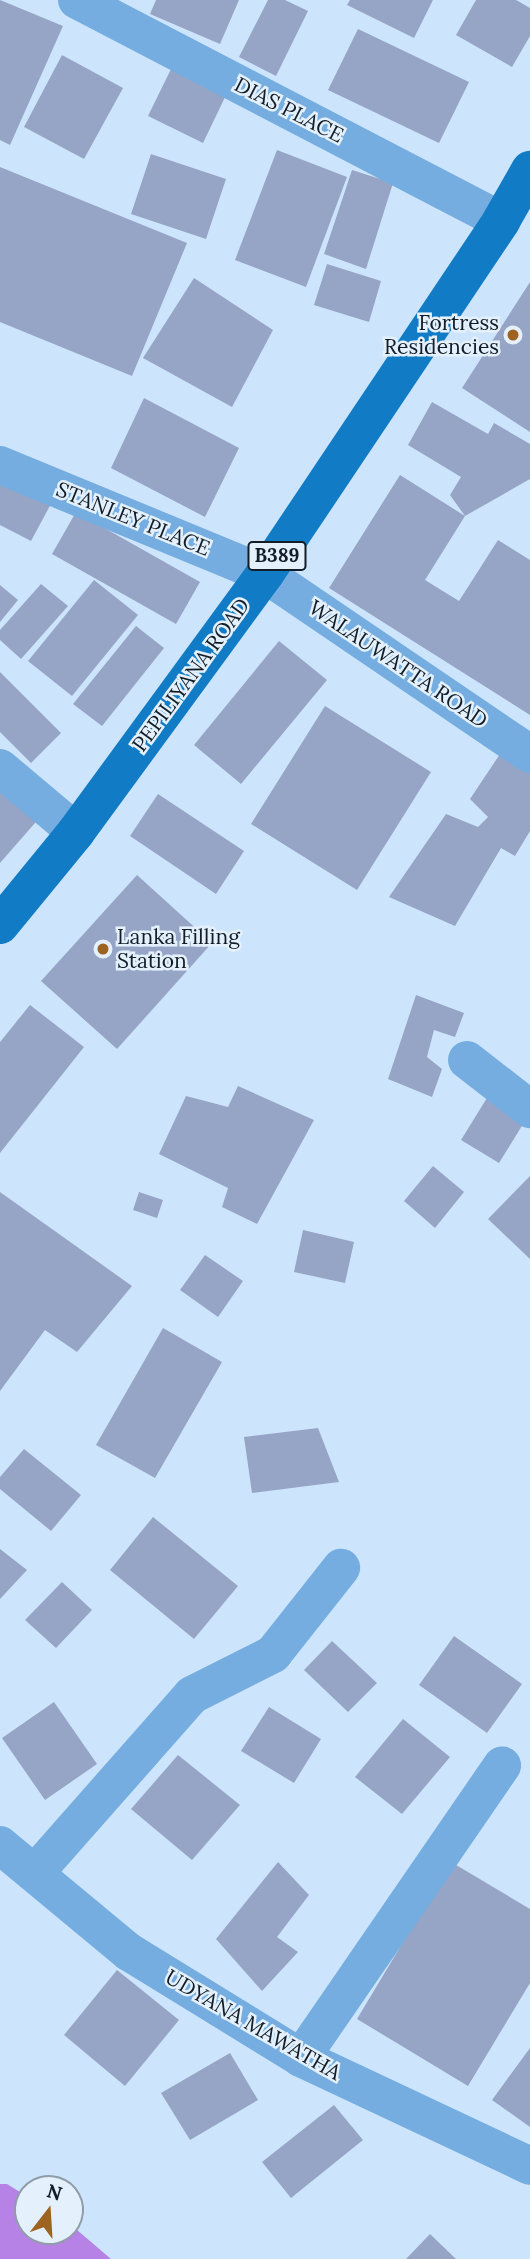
<!DOCTYPE html>
<html>
<head>
<meta charset="utf-8">
<style>
  body { margin:0 }
  #map { position:relative; width:530px; height:2259px; overflow:hidden; background:#cde5fc; font-family:Lora,serif }
  div>[style] { position:absolute }
  [style*='--x'] { left:calc(var(--x)*1px); top:calc(var(--y)*1px); width:calc(var(--w)*1px); rotate:calc(var(--a)*1deg) }
  .water>* { inset:0; background:#b682e6 }
  .building>* { inset:0; background:#96a4c6 }
  .street>* { height:38px; margin:-19px; padding:0 19px; transform-origin:19px; border-radius:19px; background:#75ade0 }
  .primary>* { height:38px; margin:-19px; padding:0 19px; transform-origin:19px; border-radius:19px; background:#127bc5 }
  .dots>* { width:19px; height:19px; translate:-50% -50%; box-sizing:border-box; border:4px solid #e4f1fc; border-radius:50% }
  span { translate:-50% -50%; white-space:nowrap; text-align:center; line-height:1.15; -webkit-text-stroke:5px #e4f1fc; paint-order:stroke }
  .shield-label span { padding:2px 5px; background:#e4f1fc; border:2px solid; border-radius:5px; -webkit-text-stroke-width:0 }
  .shield-label { font-size:19px; color:#121d27; font-weight:700 }
  .street-label { font-size:21px; color:#121d27 }
  .poi-label { font-size:21px; color:#121d27 }
  .right { translate:-100% -50%; text-align:right }
  .left { translate:0 -50%; text-align:left }
  .north { position:absolute; left:14px; top:2175px; width:70px; height:70px; box-sizing:border-box; background:#e4f1fc; border:2px solid #909ca7; border-radius:50%; rotate:17deg; font-size:19px; font-weight:700; line-height:28px; text-align:center; color:#121d27 }
  .north::after { content:''; display:block; margin:auto; width:24px; height:32px; background:#9c6420; clip-path:polygon(50% 0,100% 100%,50% 72%,0 100%) }
</style>
</head>
<body>
<div id="map">
  <div class="water">
    <i style="clip-path:polygon(0 2184px,7px 2184px,28px 2197px,28px 2231px,70px 2231px,70px 2224px,111px 2259px,0 2259px)"></i>
  </div>
  <div class="building">
    <i style="clip-path:polygon(0 0,63px 26px,10px 145px,0 140px)"></i>
    <i style="clip-path:polygon(156px 0,239px 0,220px 44px,150px 14px)"></i>
    <i style="clip-path:polygon(268px 0,285px 0,308px 11px,276px 76px,239px 57px)"></i>
    <i style="clip-path:polygon(350px 0,433px 0,414px 38px,347px 5px)"></i>
    <i style="clip-path:polygon(476px 0,516px 0,530px 8px,530px 36px,512px 67px,456px 35px)"></i>
    <i style="clip-path:polygon(358px 29px,469px 82px,439px 143px,328px 90px)"></i>
    <i style="clip-path:polygon(62px 55px,123px 88px,84px 159px,24px 127px)"></i>
    <i style="clip-path:polygon(173px 65px,228px 91px,203px 143px,148px 116px)"></i>
    <i style="clip-path:polygon(277px 150px,347px 177px,306px 287px,235px 260px)"></i>
    <i style="clip-path:polygon(151px 154px,226px 179px,206px 239px,131px 214px)"></i>
    <i style="clip-path:polygon(0 167px,187px 243px,132px 376px,0 322px)"></i>
    <i style="clip-path:polygon(352px 170px,393px 183px,366px 269px,324px 254px)"></i>
    <i style="clip-path:polygon(327px 264px,381px 281px,369px 322px,314px 305px)"></i>
    <i style="clip-path:polygon(194px 278px,273px 330px,232px 407px,143px 358px)"></i>
    <i style="clip-path:polygon(530px 282px,530px 432px,462px 388px)"></i>
    <i style="clip-path:polygon(144px 398px,239px 448px,205px 517px,111px 468px)"></i>
    <i style="clip-path:polygon(432px 402px,488px 434px,494px 423px,530px 444px,530px 479px,465px 516px,450px 495px,461px 477px,408px 445px)"></i>
    <i style="clip-path:polygon(400px 475px,465px 516px,425px 580px,459px 601px,498px 540px,530px 560px,530px 715px,329px 588px)"></i>
    <i style="clip-path:polygon(0 476px,52px 502px,31px 541px,0 525px)"></i>
    <i style="clip-path:polygon(76px 512px,200px 582px,176px 624px,52px 554px)"></i>
    <i style="clip-path:polygon(94px 580px,138px 615px,72px 696px,28px 661px)"></i>
    <i style="clip-path:polygon(41px 584px,68px 606px,21px 659px,0 640px,0 630px)"></i>
    <i style="clip-path:polygon(0 585px,18px 600px,0 622px)"></i>
    <i style="clip-path:polygon(136px 626px,164px 648px,102px 726px,73px 704px)"></i>
    <i style="clip-path:polygon(279px 641px,327px 680px,241px 784px,194px 745px)"></i>
    <i style="clip-path:polygon(0 672px,61px 733px,31px 763px,0 732px)"></i>
    <i style="clip-path:polygon(325px 706px,431px 772px,357px 890px,251px 824px)"></i>
    <i style="clip-path:polygon(508px 742px,530px 757px,530px 831px,515px 856px,501px 848px,455px 926px,389px 897px,446px 814px,478px 827px,488px 817px,470px 799px)"></i>
    <i style="clip-path:polygon(0 786px,42px 815px,0 863px)"></i>
    <i style="clip-path:polygon(158px 794px,244px 851px,216px 894px,130px 836px)"></i>
    <i style="clip-path:polygon(137px 875px,212px 943px,117px 1049px,41px 981px)"></i>
    <i style="clip-path:polygon(416px 995px,464px 1013px,455px 1037px,434px 1030px,427px 1057px,442px 1069px,432px 1097px,388px 1079px)"></i>
    <i style="clip-path:polygon(30px 1005px,84px 1047px,0 1153px,0 1042px)"></i>
    <i style="clip-path:polygon(238px 1086px,314px 1120px,257px 1224px,222px 1207px,228px 1188px,159px 1154px,186px 1096px,228px 1107px)"></i>
    <i style="clip-path:polygon(490px 1093px,528px 1116px,499px 1163px,461px 1140px)"></i>
    <i style="clip-path:polygon(433px 1166px,464px 1192px,435px 1228px,404px 1201px)"></i>
    <i style="clip-path:polygon(530px 1176px,530px 1259px,488px 1219px)"></i>
    <i style="clip-path:polygon(0 1192px,132px 1286px,77px 1352px,45px 1330px,0 1391px)"></i>
    <i style="clip-path:polygon(139px 1192px,163px 1200px,157px 1218px,133px 1210px)"></i>
    <i style="clip-path:polygon(303px 1230px,354px 1242px,345px 1283px,294px 1272px)"></i>
    <i style="clip-path:polygon(205px 1255px,243px 1281px,218px 1317px,180px 1290px)"></i>
    <i style="clip-path:polygon(163px 1328px,222px 1362px,155px 1478px,96px 1445px)"></i>
    <i style="clip-path:polygon(318px 1428px,339px 1482px,252px 1493px,244px 1437px)"></i>
    <i style="clip-path:polygon(24px 1449px,81px 1495px,51px 1531px,0 1489px,0 1477px)"></i>
    <i style="clip-path:polygon(153px 1517px,238px 1586px,194px 1639px,110px 1570px)"></i>
    <i style="clip-path:polygon(0 1549px,27px 1570px,0 1599px)"></i>
    <i style="clip-path:polygon(62px 1582px,92px 1610px,56px 1648px,25px 1620px)"></i>
    <i style="clip-path:polygon(454px 1636px,522px 1684px,487px 1733px,419px 1685px)"></i>
    <i style="clip-path:polygon(332px 1641px,377px 1683px,348px 1712px,304px 1670px)"></i>
    <i style="clip-path:polygon(54px 1702px,97px 1764px,45px 1800px,2px 1738px)"></i>
    <i style="clip-path:polygon(269px 1707px,321px 1739px,294px 1783px,241px 1751px)"></i>
    <i style="clip-path:polygon(403px 1719px,450px 1757px,402px 1814px,355px 1777px)"></i>
    <i style="clip-path:polygon(178px 1755px,240px 1805px,192px 1860px,131px 1809px)"></i>
    <i style="clip-path:polygon(278px 1862px,309px 1895px,277px 1937px,298px 1952px,262px 1991px,216px 1939px)"></i>
    <i style="clip-path:polygon(451px 1862px,530px 1909px,530px 1983px,468px 2086px,357px 2019px)"></i>
    <i style="clip-path:polygon(117px 1970px,179px 2020px,125px 2086px,64px 2035px)"></i>
    <i style="clip-path:polygon(530px 2048px,530px 2127px,492px 2100px)"></i>
    <i style="clip-path:polygon(230px 2053px,258px 2100px,190px 2140px,161px 2093px)"></i>
    <i style="clip-path:polygon(334px 2105px,363px 2140px,291px 2198px,262px 2162px)"></i>
    <i style="clip-path:polygon(430px 2234px,456px 2259px,406px 2259px)"></i>
  </div>
  <div class="street">
    <i style="--x:77;--y:0;--w:478;--a:27.5"></i>
    <i style="--x:0;--y:465;--w:287;--a:22.4"></i>
    <i style="--x:265;--y:574;--w:320;--a:34.2"></i>
    <i style="--x:0;--y:768;--w:99;--a:40.1"></i>
    <i style="--x:467;--y:1060;--w:80;--a:37.9"></i>
    <i style="--x:0;--y:1845;--w:168;--a:39.7"></i>
    <i style="--x:129;--y:1952;--w:202;--a:31.6"></i>
    <i style="--x:301;--y:2058;--w:253;--a:25.2"></i>
    <i style="--x:35;--y:1873;--w:237;--a:-48.6"></i>
    <i style="--x:192;--y:1695;--w:91;--a:-26.8"></i>
    <i style="--x:273;--y:1654;--w:110;--a:-51.7"></i>
    <i style="--x:301;--y:2058;--w:355;--a:-55.5"></i>
  </div>
  <div class="primary">
    <i style="--x:0;--y:925;--w:120;--a:-50.7"></i>
    <i style="--x:76;--y:832;--w:320;--a:-53.8"></i>
    <i style="--x:265;--y:574;--w:425;--a:-56.2"></i>
    <i style="--x:501;--y:221;--w:59;--a:-60.4"></i>
  </div>
  <div class="dots">
    <i style="left:513px;top:335px;background:#9c6420"></i>
    <i style="left:103px;top:949px;background:#9c6420"></i>
  </div>
  <div class="shield-label">
    <span style="left:277px;top:556px">B389</span>
  </div>
  <div class="street-label">
    <span style="left:289px;top:110px;rotate:27deg">DIAS PLACE</span>
    <span style="left:133px;top:519px;rotate:22deg">STANLEY PLACE</span>
    <span style="left:398px;top:664px;rotate:34deg">WALAUWATTA ROAD</span>
    <span style="left:191px;top:675px;rotate:-54deg">PEPILIYANA ROAD</span>
    <span style="left:253px;top:2025px;rotate:30deg">UDYANA MAWATHA</span>
  </div>
  <div class="poi-label">
    <span class="right" style="left:499px;top:335px">Fortress<br>Residencies</span>
    <span class="left" style="left:117px;top:949px">Lanka Filling<br>Station</span>
  </div>
  <div class="north">N</div>
</div>
</body>
</html>
